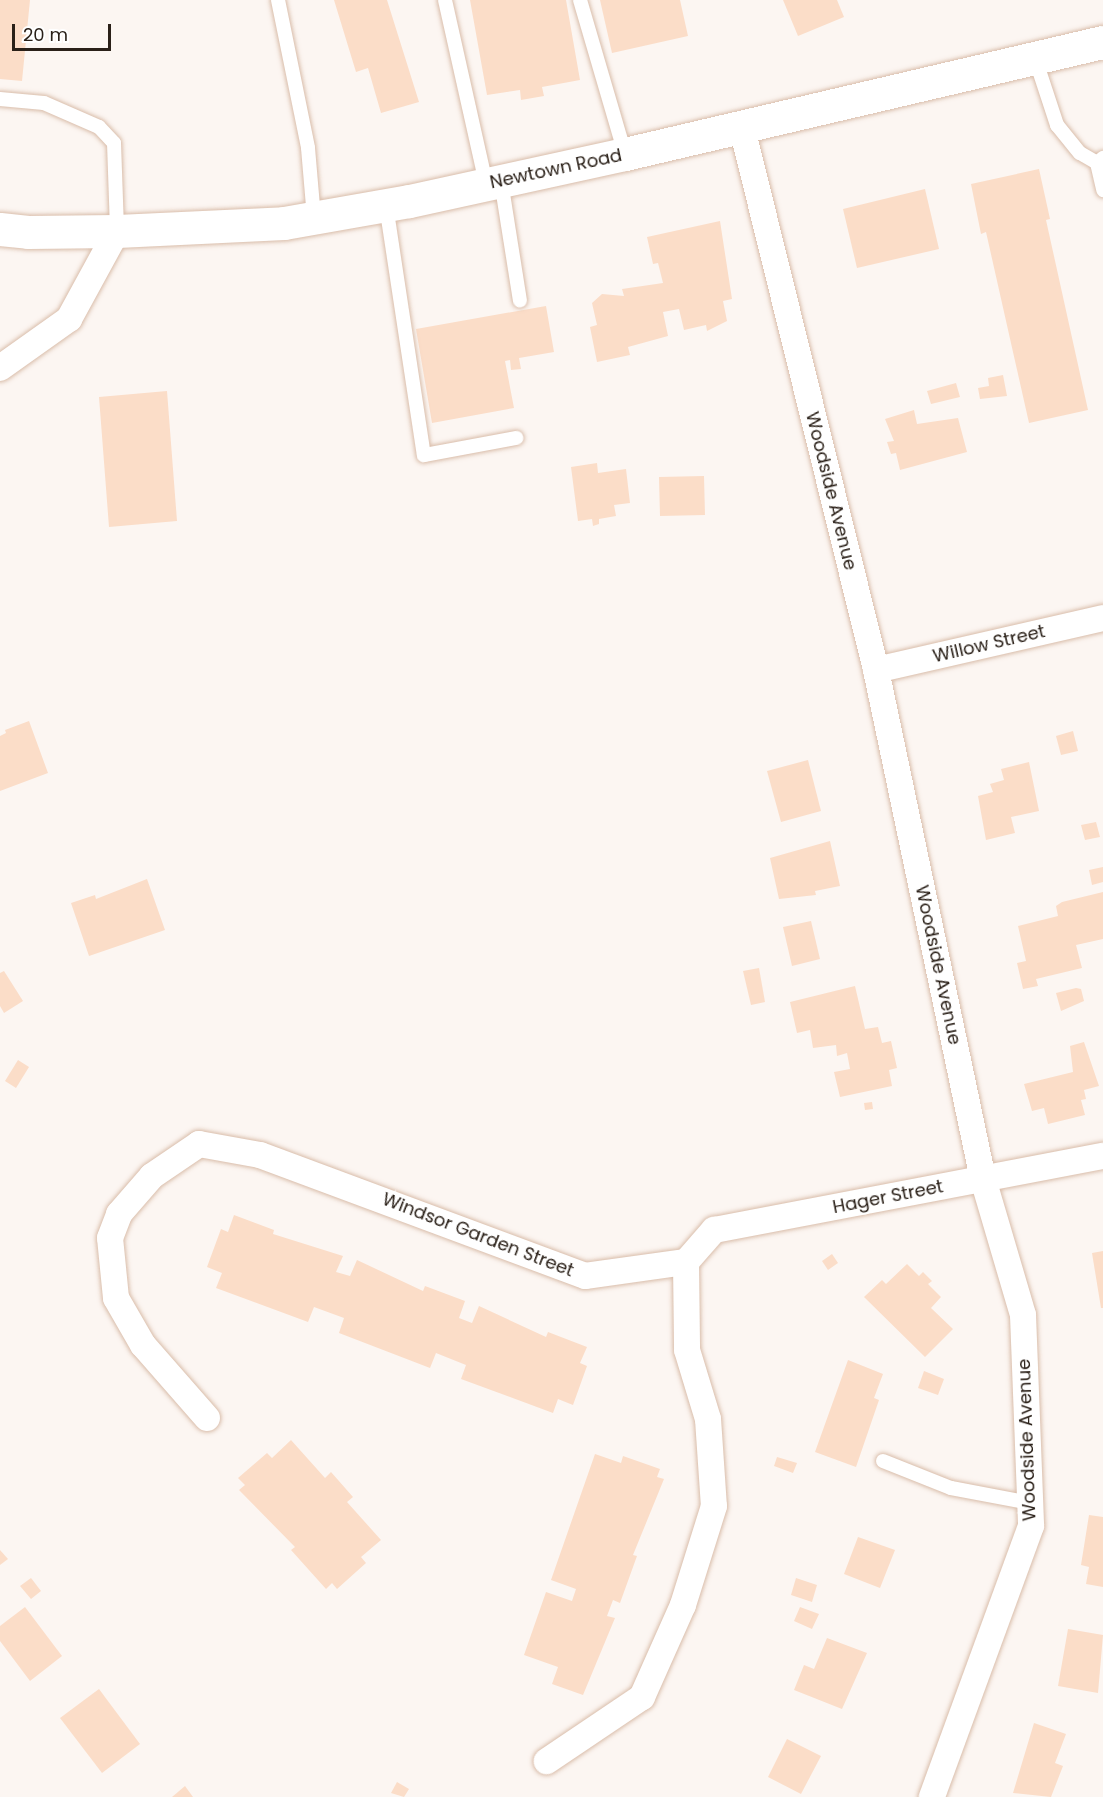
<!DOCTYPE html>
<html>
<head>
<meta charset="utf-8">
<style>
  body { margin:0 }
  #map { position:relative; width:1103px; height:1797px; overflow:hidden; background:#fcf6f2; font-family:Poppins,sans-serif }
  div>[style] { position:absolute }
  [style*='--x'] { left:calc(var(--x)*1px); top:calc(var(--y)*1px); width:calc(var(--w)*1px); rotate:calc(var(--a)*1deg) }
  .building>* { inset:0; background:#fbddc8 }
  .roads { filter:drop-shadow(0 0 2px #d9bdaa) drop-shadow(0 0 2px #d9bdaa) }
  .service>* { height:14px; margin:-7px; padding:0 7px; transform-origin:7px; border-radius:7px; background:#fff }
  .minor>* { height:26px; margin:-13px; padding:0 13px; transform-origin:13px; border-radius:13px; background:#fff }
  .secondary>* { height:33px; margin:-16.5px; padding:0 16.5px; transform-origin:16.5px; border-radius:16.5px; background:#fff }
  span { translate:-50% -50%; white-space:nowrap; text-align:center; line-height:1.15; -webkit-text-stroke:4.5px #fff; paint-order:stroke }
  .street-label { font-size:18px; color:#2a2018 }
  .scale { position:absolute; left:12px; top:24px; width:99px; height:27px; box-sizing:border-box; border:3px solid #2a2018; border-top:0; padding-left:8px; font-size:18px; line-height:21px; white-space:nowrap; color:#2a2018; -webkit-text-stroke:4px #fff; paint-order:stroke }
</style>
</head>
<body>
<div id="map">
  <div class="building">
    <i style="clip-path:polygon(0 0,30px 0,22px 81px,0 79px)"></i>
    <i style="clip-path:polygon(334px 0,387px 0,419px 102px,381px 113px,368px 68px,356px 72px)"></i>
    <i style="clip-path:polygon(470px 0,566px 0,580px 80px,542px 87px,544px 96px,521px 100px,520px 90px,487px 95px)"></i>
    <i style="clip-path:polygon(600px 0,680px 0,688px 36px,612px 53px)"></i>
    <i style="clip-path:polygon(783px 0,837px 0,844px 17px,798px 36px)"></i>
    <i style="clip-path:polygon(1039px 169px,1050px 219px,1046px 220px,1088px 410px,1029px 423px,986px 232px,981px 234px,971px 184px)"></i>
    <i style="clip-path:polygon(925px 189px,939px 249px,857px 268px,843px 209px)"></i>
    <i style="clip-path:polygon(720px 221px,732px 299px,723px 301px,727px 321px,707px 331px,706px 325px,684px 330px,679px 309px,663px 312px,668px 336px,628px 347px,630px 355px,597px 362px,590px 327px,597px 325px,592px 303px,602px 294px,624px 296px,622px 289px,663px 283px,658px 263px,653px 264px,647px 237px)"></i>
    <i style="clip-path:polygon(546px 306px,554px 352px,519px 358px,521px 369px,511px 370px,510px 360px,505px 361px,514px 408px,432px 423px,416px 329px)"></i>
    <i style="clip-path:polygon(1003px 375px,1007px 396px,980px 399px,978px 388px,989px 386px,988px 378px)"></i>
    <i style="clip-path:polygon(956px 383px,960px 397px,931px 404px,927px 391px)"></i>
    <i style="clip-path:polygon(167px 391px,177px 521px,109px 527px,99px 397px)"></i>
    <i style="clip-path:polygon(914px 410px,917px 424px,958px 418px,967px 452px,900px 470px,896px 453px,891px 454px,887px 442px,894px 441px,885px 419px)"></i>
    <i style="clip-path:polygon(597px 463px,598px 473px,626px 469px,630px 503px,614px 505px,616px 516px,599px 519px,599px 524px,593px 526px,592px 519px,578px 521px,571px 467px)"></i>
    <i style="clip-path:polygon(704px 476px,705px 515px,660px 516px,659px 477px)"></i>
    <i style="clip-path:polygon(29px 721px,48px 773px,0 791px,0 736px,6px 733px,5px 730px)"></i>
    <i style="clip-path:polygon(1073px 731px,1078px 751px,1061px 755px,1056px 736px)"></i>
    <i style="clip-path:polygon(808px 760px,821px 811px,781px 822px,767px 771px)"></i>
    <i style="clip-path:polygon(1029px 762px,1039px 811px,1011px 817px,1015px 833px,986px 840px,978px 796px,993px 792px,990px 784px,1004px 780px,1001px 769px)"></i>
    <i style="clip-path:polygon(1096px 822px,1100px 837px,1085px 840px,1081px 825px)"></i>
    <i style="clip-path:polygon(830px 841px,840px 886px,815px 891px,816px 895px,779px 899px,770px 858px)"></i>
    <i style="clip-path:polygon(1103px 867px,1103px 882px,1092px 885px,1089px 870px)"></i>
    <i style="clip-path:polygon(147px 879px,165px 930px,89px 956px,71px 903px,95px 895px,96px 899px)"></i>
    <i style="clip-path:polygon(1103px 892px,1103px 939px,1076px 945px,1082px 968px,1036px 979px,1038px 986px,1023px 989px,1017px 963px,1026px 961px,1018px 926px,1058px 916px,1056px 906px,1062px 902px)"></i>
    <i style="clip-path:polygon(811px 921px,820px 959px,792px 966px,783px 927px)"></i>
    <i style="clip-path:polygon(759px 968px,765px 1002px,751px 1005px,743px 971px)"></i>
    <i style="clip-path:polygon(4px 971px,23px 1001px,4px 1013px,0 1006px,0 973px)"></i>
    <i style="clip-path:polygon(855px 986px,865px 1029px,878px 1027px,882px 1043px,891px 1041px,897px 1068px,889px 1070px,892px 1086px,840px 1097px,834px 1072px,850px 1069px,847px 1053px,837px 1056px,836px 1045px,813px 1048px,810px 1030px,797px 1033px,790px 1002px)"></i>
    <i style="clip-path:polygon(1076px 988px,1081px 989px,1084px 1001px,1061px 1011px,1056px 993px)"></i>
    <i style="clip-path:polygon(1084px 1042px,1099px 1086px,1084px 1090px,1086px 1099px,1081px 1100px,1085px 1115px,1048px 1124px,1044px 1108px,1032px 1111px,1024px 1084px,1073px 1072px,1070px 1046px)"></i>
    <i style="clip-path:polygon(18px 1060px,29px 1067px,16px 1088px,5px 1081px)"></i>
    <i style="clip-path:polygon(872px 1102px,873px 1109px,865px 1110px,864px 1103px)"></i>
    <i style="clip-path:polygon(234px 1215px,274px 1230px,273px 1234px,343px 1256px,336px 1272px,350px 1276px,357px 1260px,423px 1291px,425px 1286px,465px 1301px,459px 1318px,472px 1323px,479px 1306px,546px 1337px,548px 1332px,587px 1347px,580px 1363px,587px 1366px,573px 1405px,558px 1399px,553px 1413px,461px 1379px,466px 1365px,436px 1353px,430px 1368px,339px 1333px,344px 1318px,314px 1307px,308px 1322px,216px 1288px,222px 1273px,207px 1267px,221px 1229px,228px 1232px)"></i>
    <i style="clip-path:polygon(1103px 1251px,1103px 1308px,1101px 1308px,1092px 1253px)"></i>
    <i style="clip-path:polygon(832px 1254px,838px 1263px,828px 1270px,822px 1261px)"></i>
    <i style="clip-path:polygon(907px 1264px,919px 1276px,923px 1272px,932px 1281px,928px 1284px,941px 1297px,931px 1308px,953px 1329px,925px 1357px,864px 1297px,882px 1280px,886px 1284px)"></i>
    <i style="clip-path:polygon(848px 1360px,883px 1374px,874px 1398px,879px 1400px,856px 1467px,815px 1452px)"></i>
    <i style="clip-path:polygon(924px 1371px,944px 1379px,938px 1395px,918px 1388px)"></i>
    <i style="clip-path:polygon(291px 1440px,325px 1478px,331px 1472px,353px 1497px,347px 1502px,381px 1540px,361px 1557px,366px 1563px,337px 1589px,332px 1583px,326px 1589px,291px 1550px,295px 1547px,239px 1490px,245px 1485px,238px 1478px,267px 1453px,272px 1458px)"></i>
    <i style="clip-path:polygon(595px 1454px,621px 1463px,623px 1456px,660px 1469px,657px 1477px,664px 1479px,633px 1555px,637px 1556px,620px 1603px,613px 1600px,607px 1616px,615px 1618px,583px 1695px,552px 1684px,558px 1667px,524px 1655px,546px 1592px,572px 1601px,576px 1589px,551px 1580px)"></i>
    <i style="clip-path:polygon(777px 1457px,797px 1463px,793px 1473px,774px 1466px)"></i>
    <i style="clip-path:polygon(1089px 1515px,1103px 1517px,1103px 1587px,1086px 1584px,1089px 1567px,1081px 1565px)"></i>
    <i style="clip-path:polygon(858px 1537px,895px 1550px,880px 1588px,844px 1574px)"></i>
    <i style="clip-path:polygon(0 1550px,8px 1559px,0 1565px)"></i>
    <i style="clip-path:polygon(31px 1578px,41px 1591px,31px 1599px,20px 1586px)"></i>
    <i style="clip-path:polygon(796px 1578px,817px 1585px,812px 1602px,791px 1595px)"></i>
    <i style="clip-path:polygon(25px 1607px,62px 1656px,30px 1681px,0 1641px,0 1626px)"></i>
    <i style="clip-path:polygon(800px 1607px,819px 1614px,812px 1629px,794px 1621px)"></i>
    <i style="clip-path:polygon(1068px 1629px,1103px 1635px,1098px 1693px,1058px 1686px)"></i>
    <i style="clip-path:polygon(827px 1638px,867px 1653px,842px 1709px,794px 1690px,804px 1665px,814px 1669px)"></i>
    <i style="clip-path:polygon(99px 1689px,140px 1744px,102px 1773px,60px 1718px)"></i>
    <i style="clip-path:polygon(1034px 1723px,1066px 1734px,1055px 1763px,1063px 1766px,1051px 1797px,1013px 1793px)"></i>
    <i style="clip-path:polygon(787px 1739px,821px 1756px,801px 1794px,768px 1777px)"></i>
    <i style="clip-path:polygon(397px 1782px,409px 1789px,404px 1797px,391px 1793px)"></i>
    <i style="clip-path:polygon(185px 1786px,193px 1797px,172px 1797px)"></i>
  </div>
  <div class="roads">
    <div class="service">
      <i style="--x:278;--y:0;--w:151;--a:78.5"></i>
      <i style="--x:308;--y:148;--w:70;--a:85.1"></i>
      <i style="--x:445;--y:0;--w:189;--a:77.4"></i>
      <i style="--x:580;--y:0;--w:160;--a:73.7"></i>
      <i style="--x:1035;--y:58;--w:71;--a:71.8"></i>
      <i style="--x:1057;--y:125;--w:36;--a:51"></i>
      <i style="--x:1080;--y:153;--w:20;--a:30"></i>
      <i style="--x:1097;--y:163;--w:8;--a:-40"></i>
      <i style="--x:0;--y:99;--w:44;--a:5.2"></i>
      <i style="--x:44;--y:103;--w:60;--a:23.6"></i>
      <i style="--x:99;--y:127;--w:22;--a:47"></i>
      <i style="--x:114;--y:143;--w:88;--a:88"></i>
      <i style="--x:1097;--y:163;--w:28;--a:77"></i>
      <i style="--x:501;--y:181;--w:121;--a:81"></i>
      <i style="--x:386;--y:205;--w:253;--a:81.4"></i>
      <i style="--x:424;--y:455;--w:94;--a:-10.5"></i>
      <i style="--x:883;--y:1461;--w:73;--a:21.7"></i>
      <i style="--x:951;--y:1488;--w:80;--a:10.8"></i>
    </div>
    <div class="minor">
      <i style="--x:742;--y:128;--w:558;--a:76.11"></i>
      <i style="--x:876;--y:670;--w:520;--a:78.13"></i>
      <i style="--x:983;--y:1179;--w:142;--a:73.6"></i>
      <i style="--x:1023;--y:1315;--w:211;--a:87.8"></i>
      <i style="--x:1031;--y:1526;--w:289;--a:110.1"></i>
      <i style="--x:0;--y:368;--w:85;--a:-35.4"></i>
      <i style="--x:69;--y:319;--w:100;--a:-61.4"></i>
      <i style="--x:876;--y:670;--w:233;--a:-12.9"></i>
      <i style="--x:686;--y:1262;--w:43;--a:-48.8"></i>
      <i style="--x:714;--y:1230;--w:396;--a:-10.8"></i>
      <i style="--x:207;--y:1418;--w:97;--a:-131.2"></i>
      <i style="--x:143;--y:1345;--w:54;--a:-119.9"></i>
      <i style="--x:116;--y:1298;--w:60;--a:-95.7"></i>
      <i style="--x:110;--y:1238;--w:26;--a:-69"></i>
      <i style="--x:119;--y:1214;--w:50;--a:-49"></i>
      <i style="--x:152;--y:1176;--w:57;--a:-34.2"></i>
      <i style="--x:199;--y:1144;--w:62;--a:10.2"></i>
      <i style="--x:260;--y:1155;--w:347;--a:20.4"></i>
      <i style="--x:585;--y:1276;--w:102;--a:-7.9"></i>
      <i style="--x:686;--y:1262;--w:88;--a:89.3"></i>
      <i style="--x:687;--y:1350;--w:72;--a:73.1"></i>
      <i style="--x:708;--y:1419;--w:87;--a:86.1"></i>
      <i style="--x:714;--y:1506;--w:104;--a:107.4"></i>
      <i style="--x:683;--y:1605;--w:101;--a:114"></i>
      <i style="--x:642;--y:1697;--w:115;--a:146"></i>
    </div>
    <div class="secondary">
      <i style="--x:0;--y:229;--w:28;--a:6"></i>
      <i style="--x:28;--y:232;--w:89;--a:-0.6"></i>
      <i style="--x:117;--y:231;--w:167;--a:-2.7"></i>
      <i style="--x:284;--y:223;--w:127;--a:-10"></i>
      <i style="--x:409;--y:201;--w:221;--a:-12.3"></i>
      <i style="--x:625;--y:154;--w:491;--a:-13.2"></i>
    </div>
  </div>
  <div class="street-label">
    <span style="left:556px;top:169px;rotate:-12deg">Newtown Road</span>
    <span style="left:831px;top:491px;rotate:76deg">Woodside Avenue</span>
    <span style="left:989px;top:644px;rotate:-13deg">Willow Street</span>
    <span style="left:938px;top:965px;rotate:78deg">Woodside Avenue</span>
    <span style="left:888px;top:1197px;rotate:-11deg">Hager Street</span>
    <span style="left:478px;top:1235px;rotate:21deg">Windsor Garden Street</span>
    <span style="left:1027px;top:1440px;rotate:-92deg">Woodside Avenue</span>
  </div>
  <div class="scale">20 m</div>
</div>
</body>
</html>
